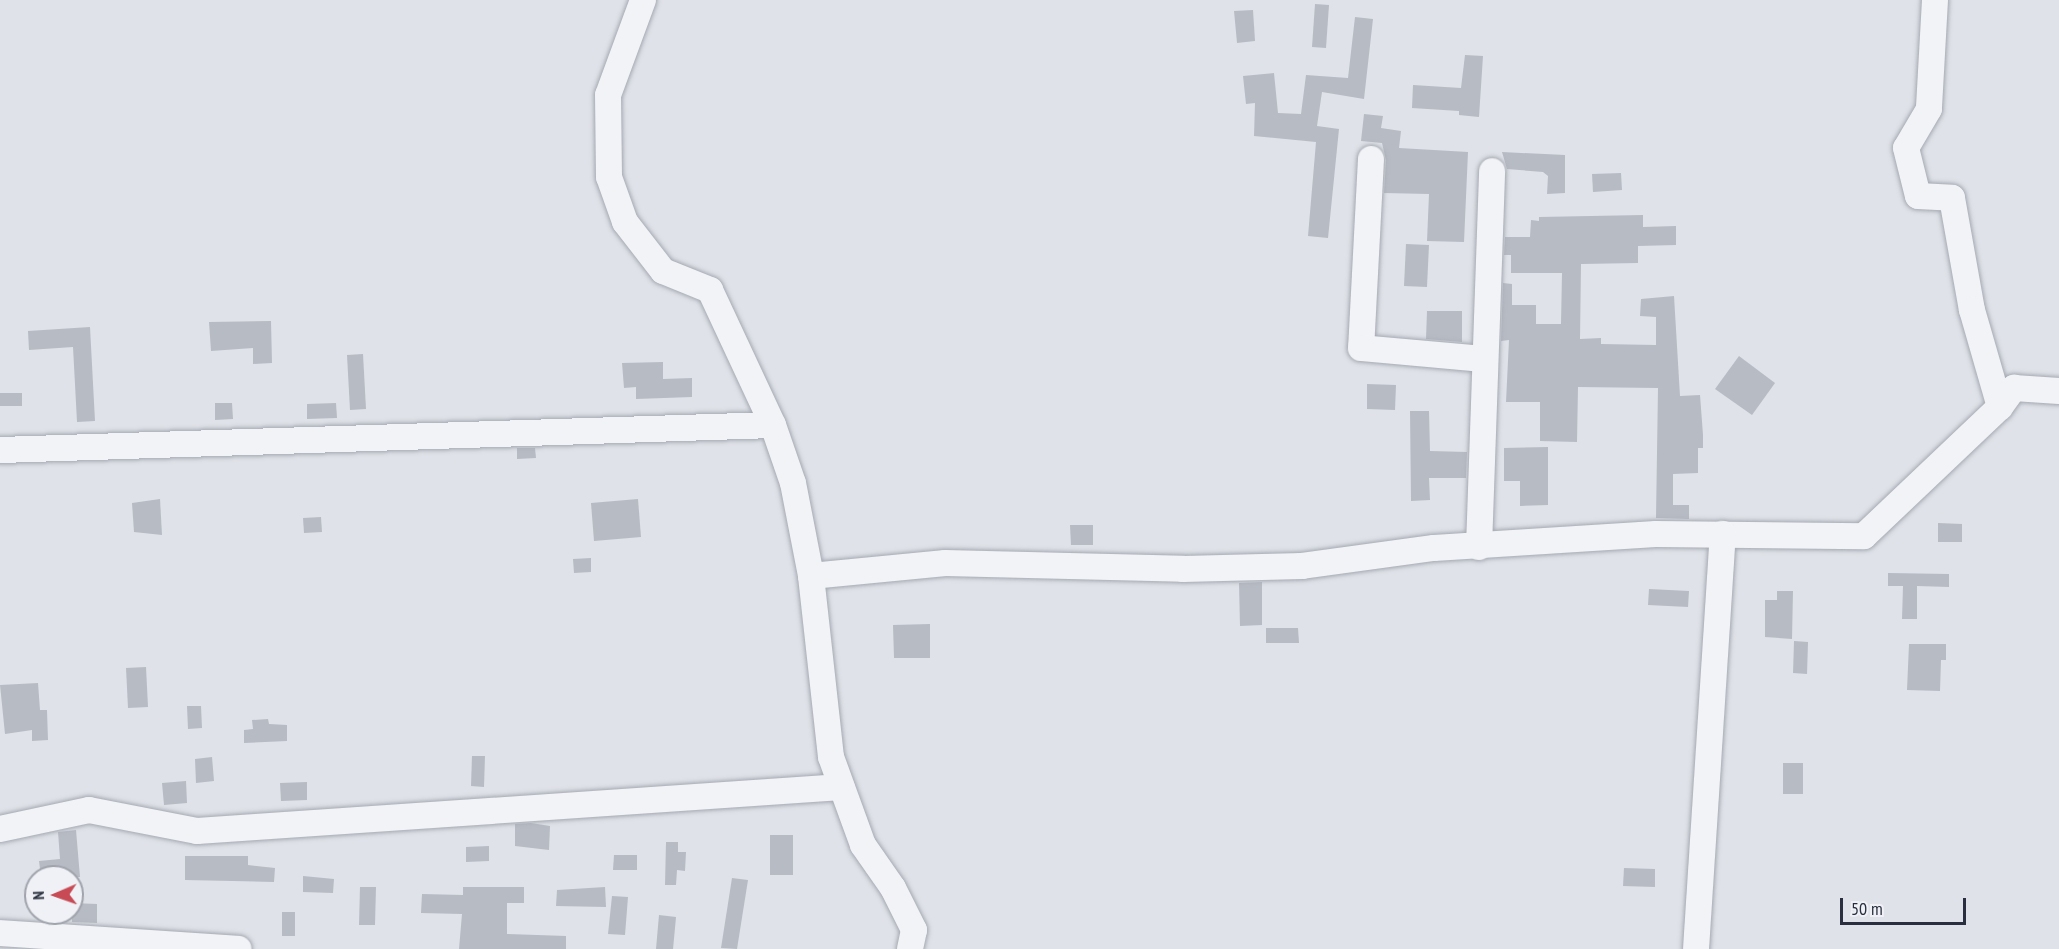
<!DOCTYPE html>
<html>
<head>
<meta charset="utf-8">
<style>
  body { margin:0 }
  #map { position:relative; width:2059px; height:949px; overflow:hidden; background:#dfe2e8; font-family:"PT Sans Narrow",sans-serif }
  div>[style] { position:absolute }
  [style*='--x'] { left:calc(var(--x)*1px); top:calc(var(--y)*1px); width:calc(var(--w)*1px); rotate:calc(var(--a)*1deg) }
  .building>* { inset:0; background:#b7bbc4 }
  .roads { filter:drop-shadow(0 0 2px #a5a9b2) drop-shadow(0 0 2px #a5a9b2) }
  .minor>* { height:26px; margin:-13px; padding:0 13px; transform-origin:13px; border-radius:13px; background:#f2f3f6 }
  span { translate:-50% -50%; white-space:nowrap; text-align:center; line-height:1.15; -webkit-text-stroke:6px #eff1f6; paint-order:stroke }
  .north { position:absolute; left:24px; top:865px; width:60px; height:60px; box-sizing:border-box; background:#eff1f6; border:2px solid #a0a3ac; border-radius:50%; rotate:268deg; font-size:16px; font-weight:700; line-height:24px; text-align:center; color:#292f3e }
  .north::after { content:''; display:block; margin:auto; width:21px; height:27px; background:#c74a55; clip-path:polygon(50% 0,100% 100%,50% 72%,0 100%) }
  .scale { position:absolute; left:1840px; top:898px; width:126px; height:27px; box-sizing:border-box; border:3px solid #292f3e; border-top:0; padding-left:8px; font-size:18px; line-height:21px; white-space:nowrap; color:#292f3e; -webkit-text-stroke:4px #eff1f6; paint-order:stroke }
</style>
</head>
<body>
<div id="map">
  <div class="building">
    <i style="clip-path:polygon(1315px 4px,1329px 5px,1326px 48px,1312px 47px)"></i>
    <i style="clip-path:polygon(1253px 10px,1255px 41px,1237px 43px,1234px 11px)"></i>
    <i style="clip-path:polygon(1355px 17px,1373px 19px,1364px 99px,1322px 92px,1317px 126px,1339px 129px,1328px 238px,1308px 236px,1316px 142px,1254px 136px,1255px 103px,1246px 104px,1243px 76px,1274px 73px,1278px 113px,1301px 114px,1306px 75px,1348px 78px)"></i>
    <i style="clip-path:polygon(1465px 55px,1483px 56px,1479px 117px,1459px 115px,1459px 111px,1412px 108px,1413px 85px,1461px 88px)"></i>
    <i style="clip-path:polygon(1364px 114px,1383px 116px,1381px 128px,1401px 131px,1399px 148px,1468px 152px,1464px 242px,1427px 241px,1429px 194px,1384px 193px,1386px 160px,1382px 143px,1361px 141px)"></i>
    <i style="clip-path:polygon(1502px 152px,1565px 155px,1565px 193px,1547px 194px,1548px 176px,1543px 172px,1507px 169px)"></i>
    <i style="clip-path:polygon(1621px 173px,1622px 190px,1593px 192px,1592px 174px)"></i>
    <i style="clip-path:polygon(1643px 215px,1643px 227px,1676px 226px,1676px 245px,1638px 246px,1638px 263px,1581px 264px,1580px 339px,1601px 338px,1601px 344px,1656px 345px,1656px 317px,1640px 316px,1641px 299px,1674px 296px,1680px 396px,1700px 395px,1703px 435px,1703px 448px,1698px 448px,1698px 473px,1673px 474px,1673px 505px,1689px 505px,1689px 519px,1656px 518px,1658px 388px,1578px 387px,1577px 442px,1540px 441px,1540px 402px,1506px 402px,1509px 340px,1501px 341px,1503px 283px,1512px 284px,1512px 305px,1536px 305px,1536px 324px,1561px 324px,1562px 273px,1511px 273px,1511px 255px,1504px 255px,1505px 237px,1530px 237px,1531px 220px,1539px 221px,1539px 217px)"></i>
    <i style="clip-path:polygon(1406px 244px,1429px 245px,1427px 287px,1404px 286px)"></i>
    <i style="clip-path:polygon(1427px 311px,1462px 311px,1462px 342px,1426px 339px)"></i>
    <i style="clip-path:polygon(271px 321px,272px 363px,253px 364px,253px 348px,211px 351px,209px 322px)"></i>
    <i style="clip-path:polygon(90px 327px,95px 421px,77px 422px,73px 347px,29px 350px,28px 331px)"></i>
    <i style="clip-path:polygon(363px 354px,366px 409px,350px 410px,347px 355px)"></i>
    <i style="clip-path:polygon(1739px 356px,1775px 383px,1752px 415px,1715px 389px)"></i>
    <i style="clip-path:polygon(663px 362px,663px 379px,692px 378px,692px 397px,636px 399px,636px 387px,624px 388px,622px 363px)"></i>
    <i style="clip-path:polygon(1367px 384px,1396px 385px,1395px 410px,1367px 409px)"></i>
    <i style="clip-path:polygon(0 393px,22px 393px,22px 406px,0 406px)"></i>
    <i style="clip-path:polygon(215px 403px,232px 403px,233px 419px,215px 420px)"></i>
    <i style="clip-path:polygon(336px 403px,337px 418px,307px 419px,307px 404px)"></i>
    <i style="clip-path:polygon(1410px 411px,1429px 411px,1430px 451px,1467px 452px,1466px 478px,1429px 478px,1430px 500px,1411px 501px)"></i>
    <i style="clip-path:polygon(1548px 447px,1548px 505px,1520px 506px,1520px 481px,1504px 481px,1504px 448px)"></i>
    <i style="clip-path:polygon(517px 448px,535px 448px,536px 458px,517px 459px)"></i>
    <i style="clip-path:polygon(160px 499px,162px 535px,134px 532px,132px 503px)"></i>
    <i style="clip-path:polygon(638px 499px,641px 537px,594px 541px,591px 503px)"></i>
    <i style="clip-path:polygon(321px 517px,322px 532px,304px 533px,303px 518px)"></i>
    <i style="clip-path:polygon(1938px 523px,1962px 524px,1962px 542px,1938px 542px)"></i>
    <i style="clip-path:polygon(1070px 525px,1093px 525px,1093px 545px,1071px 545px)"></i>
    <i style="clip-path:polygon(591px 558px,591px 572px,574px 573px,573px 559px)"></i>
    <i style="clip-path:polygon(1888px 573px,1949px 574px,1949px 587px,1917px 586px,1917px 619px,1902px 619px,1903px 586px,1888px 586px)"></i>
    <i style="clip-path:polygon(1262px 582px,1262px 625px,1240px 626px,1239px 583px)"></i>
    <i style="clip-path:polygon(1649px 589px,1689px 591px,1688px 607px,1648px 605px)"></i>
    <i style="clip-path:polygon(1777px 591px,1793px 591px,1792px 639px,1765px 637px,1765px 600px,1777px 600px)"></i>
    <i style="clip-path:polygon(930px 624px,930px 658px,894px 658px,893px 625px)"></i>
    <i style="clip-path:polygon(1266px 628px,1298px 628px,1299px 643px,1266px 643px)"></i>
    <i style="clip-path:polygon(1794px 641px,1808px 642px,1807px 674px,1793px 673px)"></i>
    <i style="clip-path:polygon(1909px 644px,1946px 644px,1946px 660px,1941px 660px,1940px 691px,1907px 690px)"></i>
    <i style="clip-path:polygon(146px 667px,148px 707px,128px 708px,126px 668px)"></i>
    <i style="clip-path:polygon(38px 683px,40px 710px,47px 710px,48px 740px,32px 741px,32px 730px,5px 734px,0 685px)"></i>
    <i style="clip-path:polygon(187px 706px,201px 706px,202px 728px,188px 729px)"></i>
    <i style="clip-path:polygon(268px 719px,269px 724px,287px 725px,287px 741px,244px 743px,244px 730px,253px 729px,252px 720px)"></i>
    <i style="clip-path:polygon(472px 756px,485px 756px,484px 787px,471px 786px)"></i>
    <i style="clip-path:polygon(212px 757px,214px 781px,196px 783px,195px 759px)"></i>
    <i style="clip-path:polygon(1783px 763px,1803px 763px,1803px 794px,1783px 794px)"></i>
    <i style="clip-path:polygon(186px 781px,187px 803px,164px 805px,162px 783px)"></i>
    <i style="clip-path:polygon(307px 782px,307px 800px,281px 801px,280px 783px)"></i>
    <i style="clip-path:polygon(531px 823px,550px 826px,549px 850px,515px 846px,515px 824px)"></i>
    <i style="clip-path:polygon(76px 830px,80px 877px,41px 877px,39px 861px,60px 859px,58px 832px)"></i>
    <i style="clip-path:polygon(770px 835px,793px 835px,793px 875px,770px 875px)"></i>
    <i style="clip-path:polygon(666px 842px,678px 842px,678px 852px,686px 852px,685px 871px,677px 870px,676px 885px,665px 885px)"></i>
    <i style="clip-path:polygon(489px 846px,489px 861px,466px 862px,466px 847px)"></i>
    <i style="clip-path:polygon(614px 855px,637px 855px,637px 870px,613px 870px)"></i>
    <i style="clip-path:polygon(185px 856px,248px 856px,248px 865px,275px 868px,274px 882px,185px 880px)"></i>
    <i style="clip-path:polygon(1624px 868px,1655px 869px,1655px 887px,1623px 886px)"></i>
    <i style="clip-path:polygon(303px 876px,334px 879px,333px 893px,303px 892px)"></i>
    <i style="clip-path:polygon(732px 878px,748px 880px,737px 949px,721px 948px)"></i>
    <i style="clip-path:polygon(360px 887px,376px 887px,375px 925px,359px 925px)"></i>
    <i style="clip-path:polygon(463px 887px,524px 887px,524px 903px,507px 903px,507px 934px,566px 936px,566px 949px,459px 949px,462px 914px,421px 913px,422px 894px,463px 895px)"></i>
    <i style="clip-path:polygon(605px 887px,606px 907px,556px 906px,557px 890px)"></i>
    <i style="clip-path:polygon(612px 896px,628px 897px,625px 935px,608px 934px)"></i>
    <i style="clip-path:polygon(72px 903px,97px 904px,97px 923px,72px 922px)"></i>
    <i style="clip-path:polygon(282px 912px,295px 912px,295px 936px,282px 936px)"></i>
    <i style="clip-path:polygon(659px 915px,676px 917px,673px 949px,656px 949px)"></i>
  </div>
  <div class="roads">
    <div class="minor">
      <i style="--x:643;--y:0;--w:101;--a:110.2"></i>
      <i style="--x:608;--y:95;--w:82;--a:89.3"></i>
      <i style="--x:609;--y:177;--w:48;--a:70.4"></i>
      <i style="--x:625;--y:222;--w:62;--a:52.2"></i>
      <i style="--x:663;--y:271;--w:51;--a:22"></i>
      <i style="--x:710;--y:290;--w:149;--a:65"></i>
      <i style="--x:773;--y:425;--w:61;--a:71"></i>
      <i style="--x:793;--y:483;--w:95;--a:79"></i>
      <i style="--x:811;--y:576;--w:182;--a:83.7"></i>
      <i style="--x:831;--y:757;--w:94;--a:70"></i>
      <i style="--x:863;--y:845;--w:52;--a:55.1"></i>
      <i style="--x:893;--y:888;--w:47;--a:63.4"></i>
      <i style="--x:914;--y:930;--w:19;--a:102"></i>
      <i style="--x:1935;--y:0;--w:109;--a:93.2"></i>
      <i style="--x:1929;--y:109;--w:45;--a:120.5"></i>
      <i style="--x:1906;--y:148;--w:49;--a:76"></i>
      <i style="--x:1918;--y:196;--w:34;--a:3"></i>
      <i style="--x:1952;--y:198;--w:114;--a:79.9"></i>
      <i style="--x:1972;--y:310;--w:101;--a:73.9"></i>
      <i style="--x:1371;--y:159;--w:189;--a:93"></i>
      <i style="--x:1361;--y:348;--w:124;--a:5.1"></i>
      <i style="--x:0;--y:450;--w:773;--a:-1.85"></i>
      <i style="--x:1479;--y:547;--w:376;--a:-88"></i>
      <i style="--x:811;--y:576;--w:135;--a:-5.5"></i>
      <i style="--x:945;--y:563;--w:238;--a:1.4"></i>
      <i style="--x:1183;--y:569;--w:119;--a:-1.4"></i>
      <i style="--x:1302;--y:566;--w:133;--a:-7.8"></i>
      <i style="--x:1434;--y:548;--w:222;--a:-3.6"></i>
      <i style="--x:1656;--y:534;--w:208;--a:0.6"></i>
      <i style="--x:1864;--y:536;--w:187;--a:-43.5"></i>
      <i style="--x:2000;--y:407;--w:24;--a:-54"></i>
      <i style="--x:2014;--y:388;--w:45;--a:3.8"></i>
      <i style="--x:0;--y:829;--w:91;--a:-12.1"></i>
      <i style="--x:89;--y:810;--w:110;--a:11"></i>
      <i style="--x:197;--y:831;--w:646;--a:-3.9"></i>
      <i style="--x:0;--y:933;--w:239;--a:3.8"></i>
      <i style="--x:1696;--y:949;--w:416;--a:-86.3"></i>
    </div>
  </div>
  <div class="north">N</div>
  <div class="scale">50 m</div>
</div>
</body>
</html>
